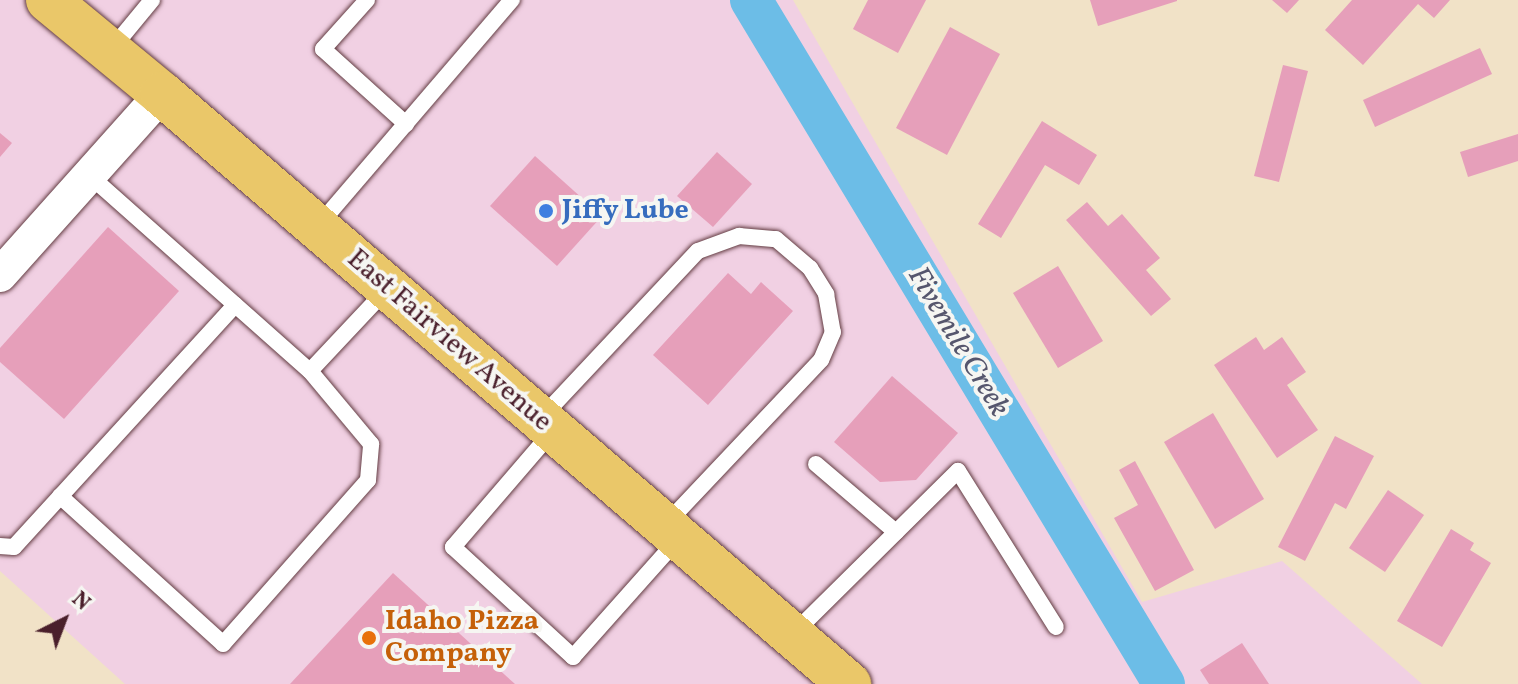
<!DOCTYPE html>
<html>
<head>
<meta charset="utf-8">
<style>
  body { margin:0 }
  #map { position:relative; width:1518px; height:684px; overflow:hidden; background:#f1e2c7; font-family:Vollkorn,serif }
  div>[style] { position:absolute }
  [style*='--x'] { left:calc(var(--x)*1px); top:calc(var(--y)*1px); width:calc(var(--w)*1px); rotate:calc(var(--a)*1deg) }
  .built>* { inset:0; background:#f1d0e3 }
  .canal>* { height:42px; margin:-21px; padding:0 21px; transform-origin:21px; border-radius:21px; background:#6cbde7 }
  .building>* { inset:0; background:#e69fba }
  .roads { filter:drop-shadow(0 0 2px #633c42) drop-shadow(0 0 2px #633c42) }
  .lane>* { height:16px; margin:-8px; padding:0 8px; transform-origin:8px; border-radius:8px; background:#fff }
  .street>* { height:34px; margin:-17px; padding:0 17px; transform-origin:17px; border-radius:17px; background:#fff }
  .primary>* { height:44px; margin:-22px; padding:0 22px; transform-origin:22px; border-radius:22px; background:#eac769 }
  .dots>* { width:22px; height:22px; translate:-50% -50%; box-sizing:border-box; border:4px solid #f6f6f2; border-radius:50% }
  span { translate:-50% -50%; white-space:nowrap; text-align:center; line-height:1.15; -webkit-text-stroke:8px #f6f6f2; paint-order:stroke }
  .shop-label { font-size:28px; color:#366cbe; font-weight:700 }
  .left { translate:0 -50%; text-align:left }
  .street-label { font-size:28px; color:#4a1f2b }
  .food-label { font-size:28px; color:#c56008; font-weight:700 }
  .water-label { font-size:30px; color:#56566d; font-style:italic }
  .north { position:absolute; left:24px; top:580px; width:80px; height:80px; -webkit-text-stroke:6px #f6f6f2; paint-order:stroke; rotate:42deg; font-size:22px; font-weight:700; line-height:32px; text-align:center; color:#4a1f2b }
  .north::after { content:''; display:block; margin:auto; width:28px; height:36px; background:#4a1f2b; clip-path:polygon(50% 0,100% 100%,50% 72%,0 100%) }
</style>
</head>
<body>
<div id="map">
  <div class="built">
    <i style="clip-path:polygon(0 0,793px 0,1142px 602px,1282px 561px,1422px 684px,125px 684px,0 571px)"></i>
  </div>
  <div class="canal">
    <i style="--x:751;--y:0;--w:799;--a:58.88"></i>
  </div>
  <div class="building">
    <i style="clip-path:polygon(868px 0,926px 0,898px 53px,853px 29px)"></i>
    <i style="clip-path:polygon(1090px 0,1177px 0,1177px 1px,1098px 26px)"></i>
    <i style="clip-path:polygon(1272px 0,1299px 0,1287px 13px)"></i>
    <i style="clip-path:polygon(1352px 0,1450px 0,1434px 18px,1418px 4px,1363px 65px,1325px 30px)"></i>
    <i style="clip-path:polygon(950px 27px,1000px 54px,947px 155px,896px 128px)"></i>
    <i style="clip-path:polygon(1480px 48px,1492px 74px,1375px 127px,1363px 100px)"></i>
    <i style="clip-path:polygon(1283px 65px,1308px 71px,1279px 182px,1254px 176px)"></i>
    <i style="clip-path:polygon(1042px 121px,1097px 155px,1079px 185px,1045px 165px,1001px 238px,978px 224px)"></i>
    <i style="clip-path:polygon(0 133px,12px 143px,0 157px)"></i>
    <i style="clip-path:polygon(1518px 134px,1518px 161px,1468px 177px,1460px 152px)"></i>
    <i style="clip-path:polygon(717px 152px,752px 184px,713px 227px,677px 196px)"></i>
    <i style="clip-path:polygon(535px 156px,602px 216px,557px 266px,490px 206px)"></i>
    <i style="clip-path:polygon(1087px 202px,1108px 226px,1122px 214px,1160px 258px,1146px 270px,1171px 299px,1151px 316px,1066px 220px)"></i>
    <i style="clip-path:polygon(108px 227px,179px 291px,64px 419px,0 362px,0 348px)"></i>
    <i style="clip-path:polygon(1058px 266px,1103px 341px,1058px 368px,1013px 293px)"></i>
    <i style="clip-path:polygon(728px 273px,751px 294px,761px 282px,793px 311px,708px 405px,653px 355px)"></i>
    <i style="clip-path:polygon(1256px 337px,1264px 350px,1282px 337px,1306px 372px,1287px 385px,1318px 430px,1277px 458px,1214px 365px)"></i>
    <i style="clip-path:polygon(892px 376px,958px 433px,916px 480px,880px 482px,834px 442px)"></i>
    <i style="clip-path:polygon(1213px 413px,1264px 499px,1215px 529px,1164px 442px)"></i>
    <i style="clip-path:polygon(1335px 436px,1374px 456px,1346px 509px,1335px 503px,1305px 561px,1278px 547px)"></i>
    <i style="clip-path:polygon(1135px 461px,1194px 570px,1155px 591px,1114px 518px,1138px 505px,1119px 470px)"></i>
    <i style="clip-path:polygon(1388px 490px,1424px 515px,1385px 572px,1349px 548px)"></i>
    <i style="clip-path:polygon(1451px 529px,1474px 543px,1470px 550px,1491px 563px,1442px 647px,1397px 621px)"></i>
    <i style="clip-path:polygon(393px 573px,515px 684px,290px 684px)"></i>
    <i style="clip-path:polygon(1242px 643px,1269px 684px,1209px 684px,1200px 670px)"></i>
  </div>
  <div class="roads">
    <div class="lane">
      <i style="--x:367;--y:0;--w:66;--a:131.9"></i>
      <i style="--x:323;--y:49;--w:112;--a:42.1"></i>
      <i style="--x:110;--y:51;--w:66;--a:-50.5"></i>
      <i style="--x:89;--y:175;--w:295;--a:41.6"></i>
      <i style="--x:310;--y:371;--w:112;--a:-46.8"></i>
      <i style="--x:318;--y:226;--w:298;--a:-49.4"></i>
      <i style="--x:541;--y:418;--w:229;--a:-46.8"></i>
      <i style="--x:698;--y:251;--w:44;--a:-20.1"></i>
      <i style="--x:739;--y:236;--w:37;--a:5"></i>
      <i style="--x:776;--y:239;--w:45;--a:40.5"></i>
      <i style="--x:810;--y:268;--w:31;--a:58"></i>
      <i style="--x:826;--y:294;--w:39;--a:80"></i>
      <i style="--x:833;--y:332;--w:30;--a:113"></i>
      <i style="--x:821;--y:360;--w:227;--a:133.4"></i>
      <i style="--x:552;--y:432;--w:152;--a:130.7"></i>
      <i style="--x:453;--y:547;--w:163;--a:42.5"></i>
      <i style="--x:573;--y:657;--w:158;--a:-48.3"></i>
      <i style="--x:816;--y:464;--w:105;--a:40.4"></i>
      <i style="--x:60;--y:496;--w:220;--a:42.2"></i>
      <i style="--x:223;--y:644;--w:219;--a:-48.5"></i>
      <i style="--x:368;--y:480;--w:36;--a:-85"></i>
      <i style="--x:371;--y:444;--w:95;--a:-129.9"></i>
      <i style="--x:0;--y:546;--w:14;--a:4"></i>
      <i style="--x:14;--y:547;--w:328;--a:-47.6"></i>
      <i style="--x:793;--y:634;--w:232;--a:-44.7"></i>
      <i style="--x:958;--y:471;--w:184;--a:57.9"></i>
    </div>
    <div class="street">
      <i style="--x:0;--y:275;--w:243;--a:-48.2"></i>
    </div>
    <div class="primary">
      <i style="--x:48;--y:0;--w:148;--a:39.5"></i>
      <i style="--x:162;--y:94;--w:906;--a:40.66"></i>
    </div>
  </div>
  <div class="dots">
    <i style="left:546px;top:211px;background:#3f7fe0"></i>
    <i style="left:369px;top:638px;background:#e8710a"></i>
  </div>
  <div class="shop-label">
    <span class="left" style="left:562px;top:211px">Jiffy Lube</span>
  </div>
  <div class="street-label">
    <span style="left:449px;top:341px;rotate:41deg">East Fairview Avenue</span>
  </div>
  <div class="food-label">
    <span class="left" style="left:385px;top:638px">Idaho Pizza<br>Company</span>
  </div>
  <div class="water-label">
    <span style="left:958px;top:342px;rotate:59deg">Fivemile Creek</span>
  </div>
  <div class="north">N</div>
</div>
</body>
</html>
